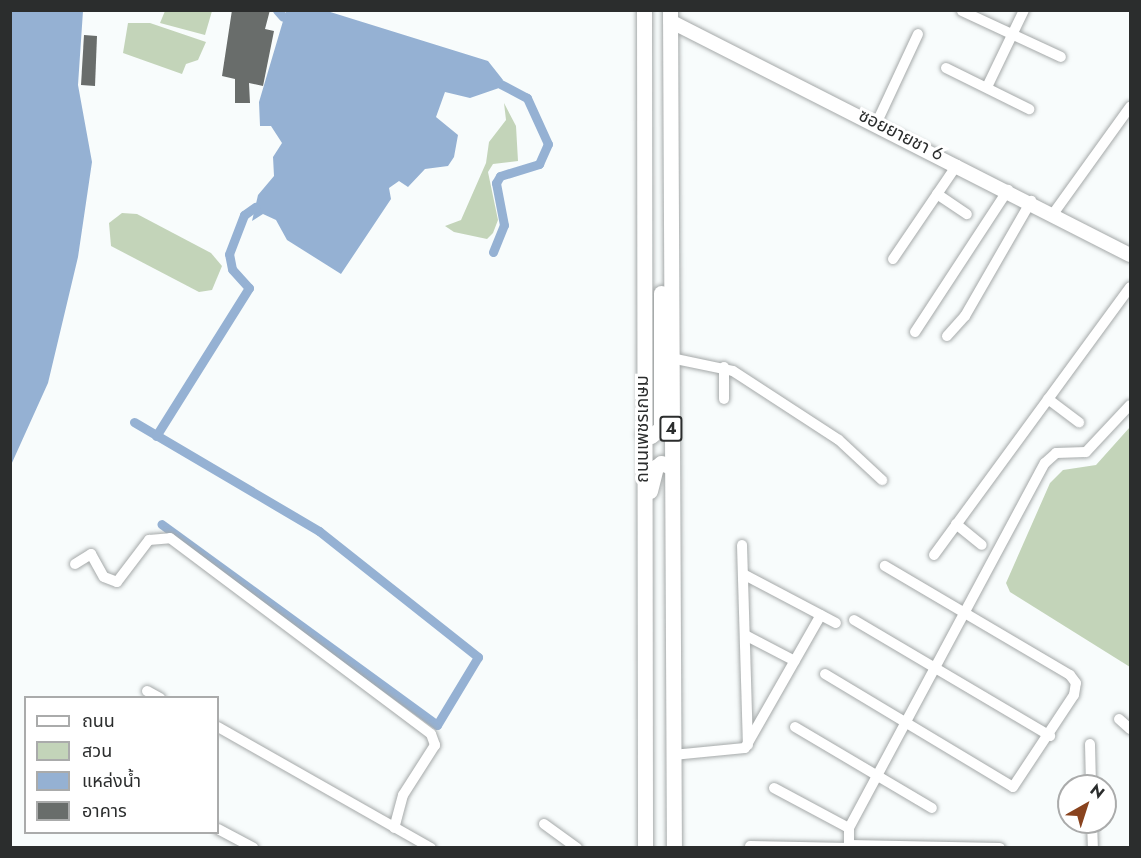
<!DOCTYPE html>
<html>
<head>
<meta charset="utf-8">
<style>
  body { margin:0 }
  #map { position:relative; width:1141px; height:858px; overflow:hidden; background:#f8fcfc; font-family:Jost,"Noto Sans Thai",sans-serif }
  div>[style] { position:absolute }
  [style*='--x'] { left:calc(var(--x)*1px); top:calc(var(--y)*1px); width:calc(var(--w)*1px); rotate:calc(var(--a)*1deg) }
  .green>* { inset:0; background:#c3d4b9 }
  .water>* { inset:0; background:#95b1d3 }
  .canal>* { height:9px; margin:-4.5px; padding:0 4.5px; transform-origin:4.5px; border-radius:4.5px; background:#95b1d3 }
  .building>* { inset:0; background:#696d6b }
  .roads { filter:drop-shadow(0 0 2px #a5a9a9) drop-shadow(0 0 2px #a5a9a9) }
  .street>* { height:10px; margin:-5px; padding:0 5px; transform-origin:5px; border-radius:5px; background:#fff }
  .secondary>* { height:14px; margin:-7px; padding:0 7px; transform-origin:7px; border-radius:7px; background:#fff }
  .primary>* { height:15px; margin:-7.5px; padding:0 7.5px; transform-origin:7.5px; border-radius:7.5px; background:#fff }
  span { translate:-50% -50%; white-space:nowrap; text-align:center; line-height:1.15; -webkit-text-stroke:6px #fff; paint-order:stroke }
  .shield-label span { padding:2px 4px; background:#fff; border:2px solid; border-radius:4px; -webkit-text-stroke-width:0 }
  .shield-label { font-size:16px; color:#2b2d2d; font-weight:700 }
  .street-label { font-size:18px; color:#2b2d2d }
  .frame { position:absolute; inset:0; border:12px solid #2b2d2d; pointer-events:none }
  .legend { position:absolute; left:24px; top:696px; width:195px; height:138px; box-sizing:border-box; background:#fff; border:2px solid #aaabab; margin:0; padding:8px 10px; list-style:none; font-size:18px; color:#2b2d2d }
  .legend li { display:flex; align-items:center; gap:12px; height:30px }
  .legend b { width:30px; border:2px solid #aaabab }
  .north { position:absolute; left:1057px; top:774px; width:60px; height:60px; box-sizing:border-box; background:#fff; border:2px solid #aaabab; border-radius:50%; rotate:39deg; font-size:16px; font-weight:700; line-height:24px; text-align:center; color:#2b2d2d }
  .north::after { content:''; display:block; margin:auto; width:21px; height:27px; background:#89431e; clip-path:polygon(50% 0,100% 100%,50% 72%,0 100%) }
</style>
</head>
<body>
<div id="map">
  <div class="green">
    <i style="clip-path:polygon(165px 11px,212px 11px,205px 35px,160px 23px)"></i>
    <i style="clip-path:polygon(128px 23px,150px 23px,206px 42px,198px 60px,186px 64px,182px 74px,123px 53px)"></i>
    <i style="clip-path:polygon(504px 103px,516px 126px,518px 161px,493px 164px,488px 172px,498px 220px,493px 233px,487px 239px,454px 232px,445px 226px,461px 220px,486px 163px,489px 142px,506px 120px)"></i>
    <i style="clip-path:polygon(122px 213px,137px 214px,211px 253px,222px 266px,212px 290px,199px 292px,111px 246px,109px 223px)"></i>
    <i style="clip-path:polygon(1130px 427px,1130px 667px,1010px 592px,1006px 583px,1050px 483px,1063px 470px,1096px 465px)"></i>
  </div>
  <div class="water">
    <i style="clip-path:polygon(11px 10px,83px 11px,78px 85px,92px 162px,78px 257px,48px 383px,11px 465px)"></i>
    <i style="clip-path:polygon(286px 11px,327px 11px,488px 61px,503px 80px,499px 88px,470px 98px,445px 92px,436px 117px,458px 135px,454px 157px,448px 166px,425px 169px,408px 187px,399px 181px,389px 188px,391px 199px,341px 274px,287px 240px,276px 220px,263px 214px,252px 221px,258px 195px,274px 176px,273px 157px,282px 143px,271px 126px,260px 126px,259px 102px)"></i>
  </div>
  <div class="canal">
    <i style="--x:277;--y:10;--w:9;--a:49"></i>
    <i style="--x:493;--y:252;--w:29;--a:-68"></i>
    <i style="--x:504;--y:225;--w:43;--a:-100.8"></i>
    <i style="--x:496;--y:183;--w:8;--a:-60"></i>
    <i style="--x:500;--y:176;--w:41;--a:-17.1"></i>
    <i style="--x:539;--y:164;--w:22;--a:-66"></i>
    <i style="--x:548;--y:144;--w:51;--a:-114.5"></i>
    <i style="--x:527;--y:98;--w:30;--a:-152"></i>
    <i style="--x:134;--y:422;--w:215;--a:30.5"></i>
    <i style="--x:319;--y:531;--w:203;--a:38.4"></i>
    <i style="--x:478;--y:657;--w:79;--a:121.1"></i>
    <i style="--x:437;--y:725;--w:341;--a:-143.9"></i>
    <i style="--x:156;--y:436;--w:175;--a:-57.9"></i>
    <i style="--x:249;--y:288;--w:25;--a:-132"></i>
    <i style="--x:232;--y:269;--w:15;--a:-101"></i>
    <i style="--x:229;--y:254;--w:42;--a:-69"></i>
    <i style="--x:244;--y:215;--w:14;--a:-36"></i>
  </div>
  <div class="building">
    <i style="clip-path:polygon(232px 10px,270px 10px,265px 29px,274px 31px,263px 86px,249px 83px,250px 103px,235px 103px,235px 79px,222px 76px)"></i>
    <i style="clip-path:polygon(84px 35px,97px 36px,95px 86px,81px 85px)"></i>
  </div>
  <div class="roads">
    <div class="street">
      <i style="--x:962;--y:11;--w:109;--a:24.9"></i>
      <i style="--x:946;--y:68;--w:93;--a:26.3"></i>
      <i style="--x:987;--y:87;--w:85;--a:-64.3"></i>
      <i style="--x:877;--y:122;--w:97;--a:-65"></i>
      <i style="--x:937;--y:194;--w:36;--a:34"></i>
      <i style="--x:1053;--y:214;--w:132;--a:-54.3"></i>
      <i style="--x:893;--y:259;--w:114;--a:-55.8"></i>
      <i style="--x:915;--y:332;--w:170;--a:-56.8"></i>
      <i style="--x:947;--y:336;--w:27;--a:-48"></i>
      <i style="--x:965;--y:316;--w:133;--a:-60.1"></i>
      <i style="--x:671;--y:358;--w:63;--a:11.8"></i>
      <i style="--x:733;--y:371;--w:126;--a:33.1"></i>
      <i style="--x:839;--y:440;--w:59;--a:42.9"></i>
      <i style="--x:724;--y:367;--w:32;--a:90"></i>
      <i style="--x:1048;--y:399;--w:39;--a:37"></i>
      <i style="--x:956;--y:524;--w:33;--a:39"></i>
      <i style="--x:742;--y:545;--w:200;--a:88.3"></i>
      <i style="--x:934;--y:555;--w:332;--a:-53.8"></i>
      <i style="--x:75;--y:564;--w:19;--a:-32"></i>
      <i style="--x:91;--y:554;--w:26;--a:61"></i>
      <i style="--x:104;--y:577;--w:14;--a:21"></i>
      <i style="--x:117;--y:582;--w:53;--a:-52.7"></i>
      <i style="--x:149;--y:540;--w:21;--a:-5"></i>
      <i style="--x:170;--y:538;--w:326;--a:36.9"></i>
      <i style="--x:431;--y:734;--w:12;--a:70"></i>
      <i style="--x:435;--y:745;--w:59;--a:122.6"></i>
      <i style="--x:403;--y:795;--w:34;--a:105"></i>
      <i style="--x:743;--y:574;--w:105;--a:27.8"></i>
      <i style="--x:854;--y:620;--w:228;--a:30.6"></i>
      <i style="--x:745;--y:635;--w:56;--a:27.5"></i>
      <i style="--x:825;--y:674;--w:219;--a:31"></i>
      <i style="--x:1013;--y:787;--w:110;--a:-56.5"></i>
      <i style="--x:1074;--y:695;--w:12;--a:-81"></i>
      <i style="--x:1076;--y:683;--w:10;--a:-127"></i>
      <i style="--x:1070;--y:675;--w:215;--a:-149.5"></i>
      <i style="--x:147;--y:691;--w:15;--a:28"></i>
      <i style="--x:1119;--y:719;--w:15;--a:42"></i>
      <i style="--x:218;--y:727;--w:245;--a:29.6"></i>
      <i style="--x:795;--y:727;--w:159;--a:30.6"></i>
      <i style="--x:1090;--y:744;--w:42;--a:88.6"></i>
      <i style="--x:673;--y:755;--w:72;--a:-5.6"></i>
      <i style="--x:745;--y:748;--w:153;--a:-60.3"></i>
      <i style="--x:774;--y:788;--w:85;--a:28.1"></i>
      <i style="--x:849;--y:828;--w:414;--a:-61.8"></i>
      <i style="--x:1045;--y:463;--w:15;--a:-42"></i>
      <i style="--x:1056;--y:453;--w:30;--a:-2"></i>
      <i style="--x:1086;--y:452;--w:64;--a:-46.9"></i>
      <i style="--x:1092;--y:822;--w:26;--a:88"></i>
      <i style="--x:544;--y:824;--w:41;--a:36"></i>
      <i style="--x:849;--y:828;--w:17;--a:90"></i>
      <i style="--x:849;--y:845;--w:151;--a:1.1"></i>
      <i style="--x:218;--y:829;--w:40;--a:28"></i>
      <i style="--x:750;--y:846;--w:99;--a:1.2"></i>
    </div>
    <div class="secondary">
      <i style="--x:670;--y:21;--w:516;--a:26.96"></i>
    </div>
    <div class="primary">
      <i style="--x:644;--y:10;--w:838;--a:89.93"></i>
      <i style="--x:670;--y:10;--w:838;--a:89.73"></i>
      <i style="--x:643;--y:434;--w:8;--a:14"></i>
      <i style="--x:651;--y:436;--w:13;--a:-39"></i>
      <i style="--x:661;--y:428;--w:135;--a:-90"></i>
      <i style="--x:650;--y:491;--w:25;--a:-76"></i>
      <i style="--x:656;--y:467;--w:6;--a:-39"></i>
      <i style="--x:661;--y:463;--w:11;--a:22"></i>
    </div>
  </div>
  <div class="shield-label">
    <span style="left:671px;top:429px">4</span>
  </div>
  <div class="street-label">
    <span style="left:901px;top:135px;rotate:27deg">ซอยยายชา 6</span>
    <span style="left:642px;top:429px;rotate:-90deg">ถนนเพชรเกษม</span>
  </div>
  <div class="frame"></div>
  <ul class="legend">
  <li><b style="height:8px;background:#fff"></b>ถนน</li>
  <li><b style="height:16px;background:#c3d4b9"></b>สวน</li>
  <li><b style="height:16px;background:#95b1d3"></b>แหล่งน้ำ</li>
  <li><b style="height:16px;background:#696d6b"></b>อาคาร</li>
  </ul>
  <div class="north">N</div>
</div>
</body>
</html>
